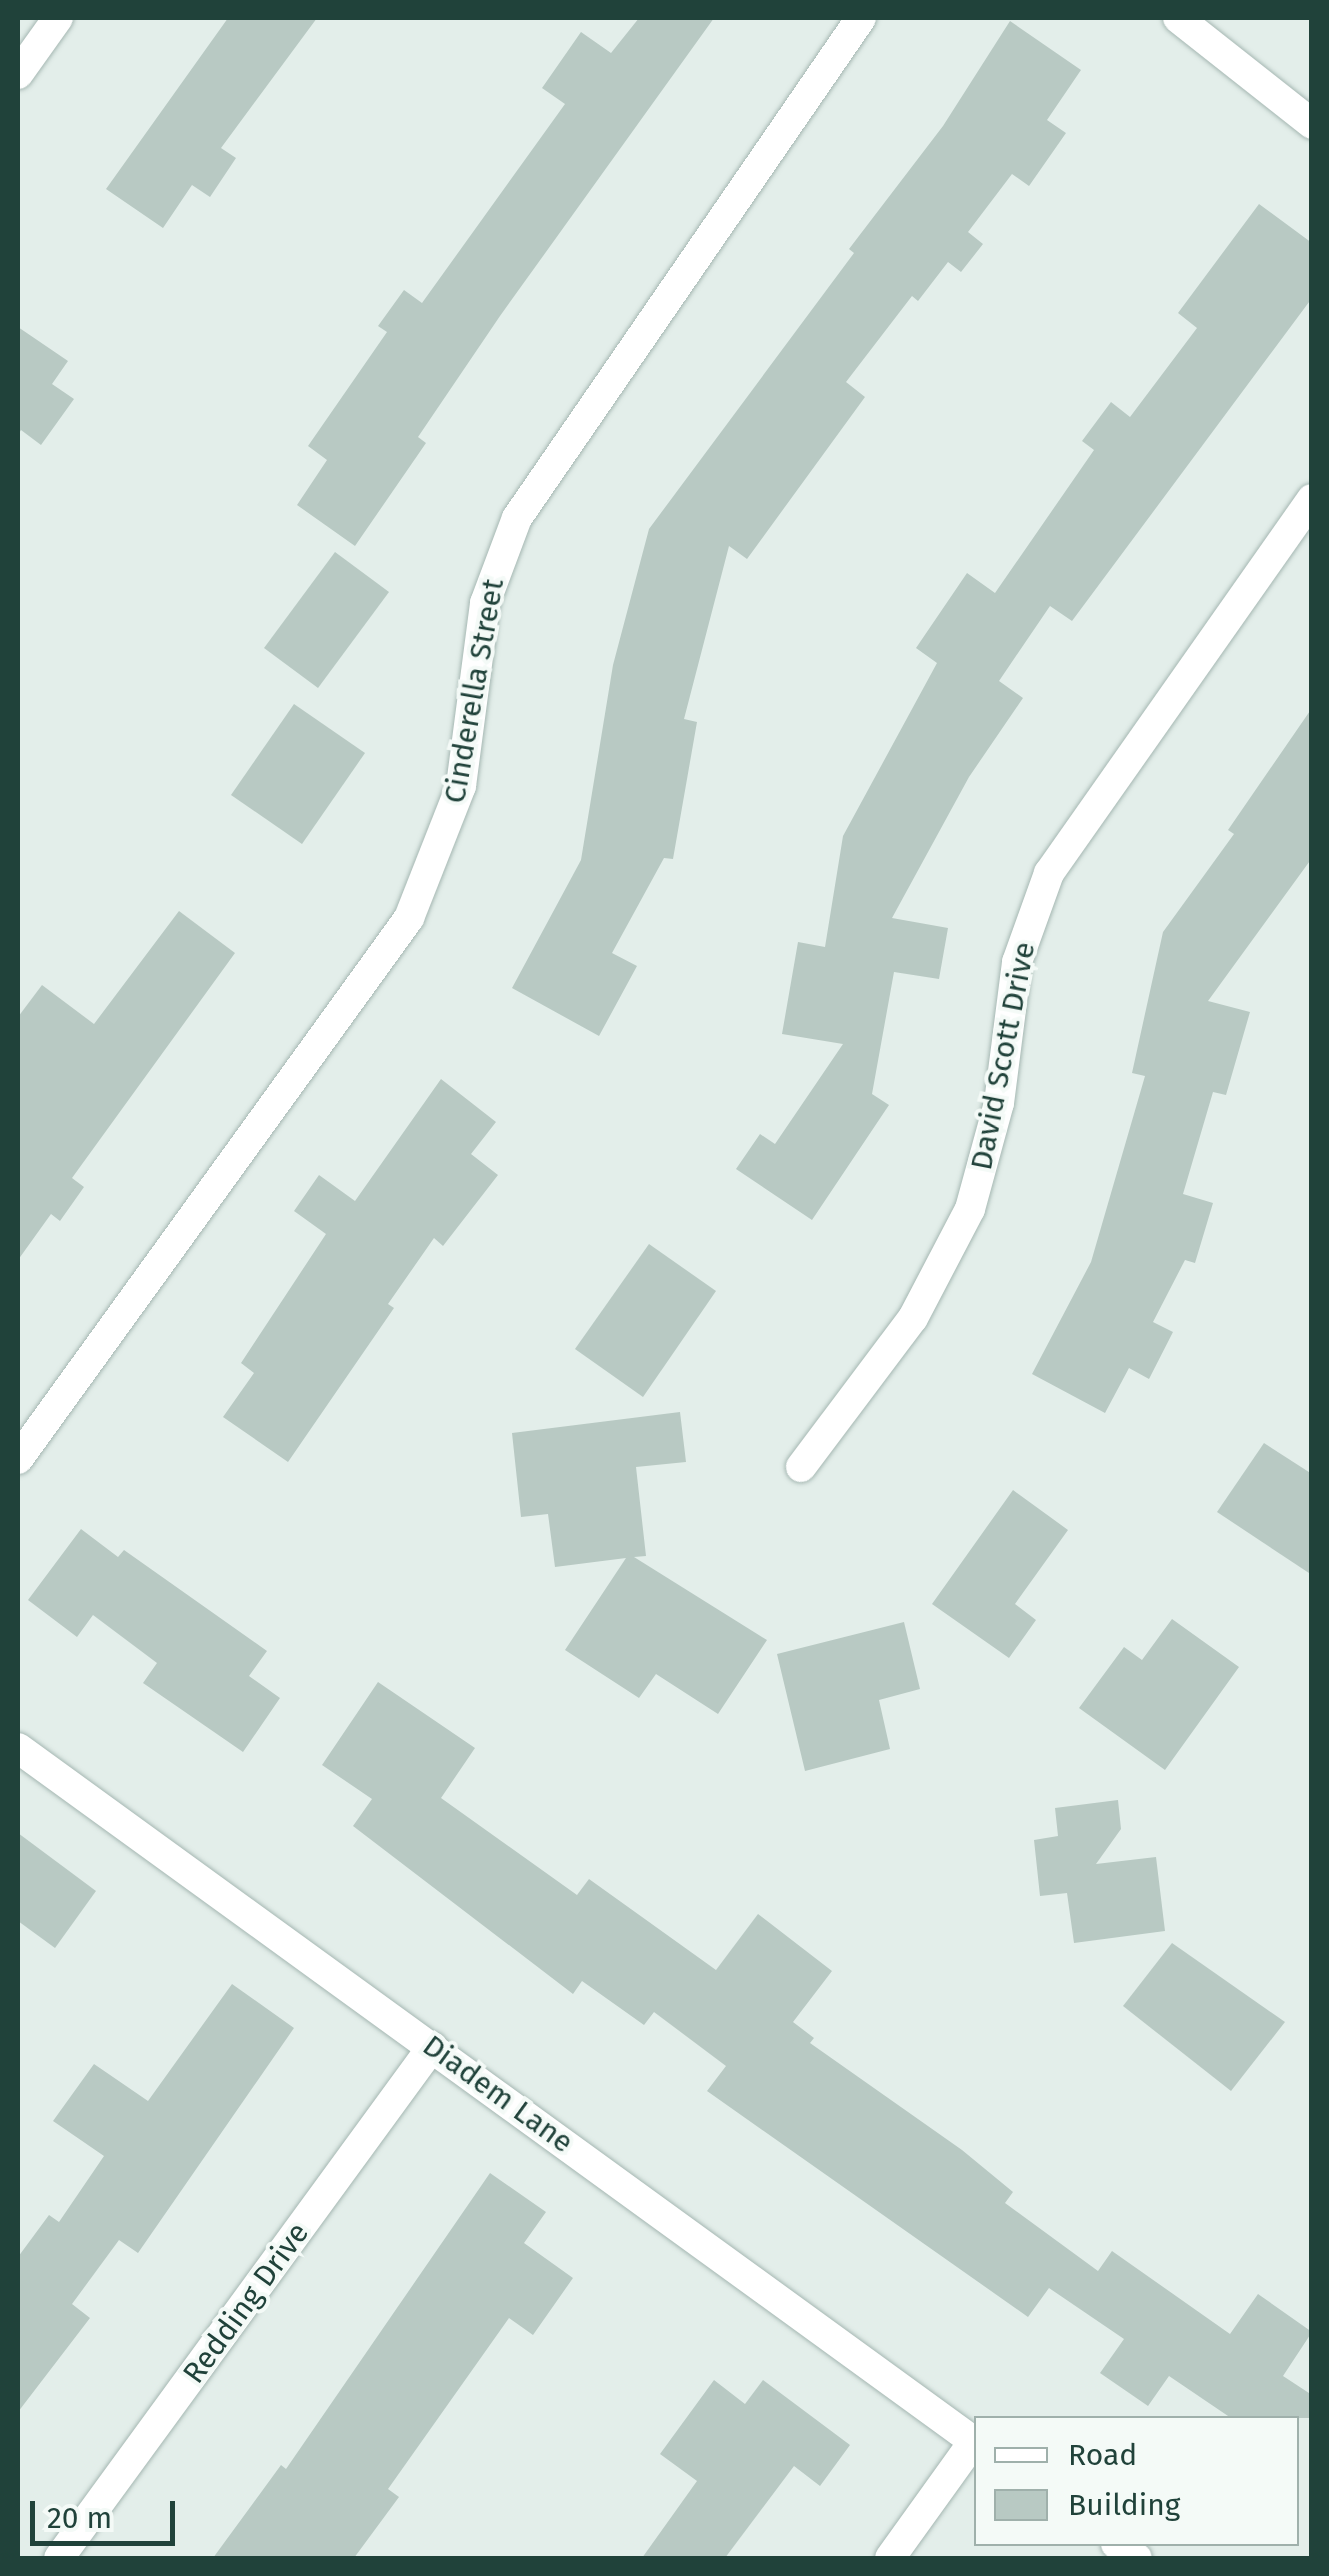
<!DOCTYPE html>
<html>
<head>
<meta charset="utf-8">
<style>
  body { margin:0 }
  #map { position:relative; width:1329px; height:2576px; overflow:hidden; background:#e3eeea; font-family:"Fira Sans",sans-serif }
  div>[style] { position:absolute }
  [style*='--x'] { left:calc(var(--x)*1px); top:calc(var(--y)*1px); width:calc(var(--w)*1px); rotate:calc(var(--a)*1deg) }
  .building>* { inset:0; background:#b8c9c3 }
  .roads { filter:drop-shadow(0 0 2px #a5b7b2) drop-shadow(0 0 2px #a5b7b2) }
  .street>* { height:30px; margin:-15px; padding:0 15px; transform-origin:15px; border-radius:15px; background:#fff }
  span { translate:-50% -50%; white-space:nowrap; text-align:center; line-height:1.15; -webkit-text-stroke:8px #f4faf7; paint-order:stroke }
  .street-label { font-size:30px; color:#20423a }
  .frame { position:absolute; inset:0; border:20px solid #20423a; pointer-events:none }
  .legend { position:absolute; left:974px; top:2416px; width:325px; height:130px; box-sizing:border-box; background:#f4faf7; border:2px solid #9fb0ab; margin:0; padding:12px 18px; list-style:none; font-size:30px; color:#20423a }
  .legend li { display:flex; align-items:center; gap:20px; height:50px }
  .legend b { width:50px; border:2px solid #9fb0ab }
  .scale { position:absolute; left:30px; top:2501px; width:145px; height:45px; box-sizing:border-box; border:5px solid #20423a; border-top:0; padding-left:12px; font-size:30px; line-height:35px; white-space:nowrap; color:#20423a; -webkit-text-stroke:8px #f4faf7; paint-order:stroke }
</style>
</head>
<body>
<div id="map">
  <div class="building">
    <i style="clip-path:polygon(228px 18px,317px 18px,221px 148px,236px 158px,210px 197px,192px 185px,163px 228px,106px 189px)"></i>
    <i style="clip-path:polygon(639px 18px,714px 18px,500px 316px,418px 437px,426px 443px,355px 546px,297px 505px,327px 460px,308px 446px,387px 332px,378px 326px,404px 290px,422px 303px,565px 104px,542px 88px,581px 32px,611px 53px)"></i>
    <i style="clip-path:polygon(1010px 21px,1081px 70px,1047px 120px,1066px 133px,1029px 186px,1012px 174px,968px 232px,983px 244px,961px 272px,948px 262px,918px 301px,912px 296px,846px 382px,865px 397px,747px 559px,729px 546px,684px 719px,697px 722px,673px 859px,664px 858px,612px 953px,637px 966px,599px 1036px,512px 988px,581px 860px,613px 665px,649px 529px,854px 253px,849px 249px,943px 126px)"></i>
    <i style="clip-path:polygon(1259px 204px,1312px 243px,1312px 298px,1072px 621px,1050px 606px,999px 681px,1023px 698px,969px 777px,892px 918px,948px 928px,939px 979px,894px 972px,872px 1094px,889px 1105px,812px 1220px,736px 1169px,760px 1134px,775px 1144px,843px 1044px,782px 1034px,798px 942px,825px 947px,843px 836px,937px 663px,916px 648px,967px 573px,995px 593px,1094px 450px,1082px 441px,1111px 402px,1130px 417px,1197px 328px,1178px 313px)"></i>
    <i style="clip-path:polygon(18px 327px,68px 361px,52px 384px,74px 399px,41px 445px,21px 430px,18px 435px)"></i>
    <i style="clip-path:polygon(335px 552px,389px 592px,318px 688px,264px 648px)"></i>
    <i style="clip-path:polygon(294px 704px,365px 753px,302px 844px,231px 795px)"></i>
    <i style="clip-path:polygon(1312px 708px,1312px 858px,1208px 1001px,1250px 1012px,1226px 1095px,1213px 1092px,1183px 1194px,1213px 1203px,1195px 1263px,1185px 1260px,1153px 1322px,1173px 1332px,1149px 1379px,1129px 1368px,1105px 1413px,1032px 1374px,1091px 1262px,1145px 1076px,1132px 1073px,1163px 932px,1234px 834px,1228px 830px)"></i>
    <i style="clip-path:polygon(179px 911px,235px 953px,72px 1178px,84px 1187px,60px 1221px,51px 1214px,18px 1260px,18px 1017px,42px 985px,94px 1024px)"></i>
    <i style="clip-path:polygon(441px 1079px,496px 1122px,471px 1154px,498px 1175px,443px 1246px,434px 1238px,388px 1304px,394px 1308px,288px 1462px,223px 1417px,254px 1373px,241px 1363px,326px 1234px,294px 1211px,319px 1175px,355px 1201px)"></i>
    <i style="clip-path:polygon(649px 1244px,716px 1291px,643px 1397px,575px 1349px)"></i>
    <i style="clip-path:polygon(680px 1412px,686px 1462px,636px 1467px,646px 1556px,634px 1557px,767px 1640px,718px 1714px,656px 1674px,639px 1698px,565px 1650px,626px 1558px,555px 1567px,548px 1514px,521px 1517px,512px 1433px)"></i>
    <i style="clip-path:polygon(1264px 1443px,1312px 1474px,1312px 1575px,1217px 1512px)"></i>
    <i style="clip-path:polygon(1013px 1490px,1068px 1530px,1015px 1604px,1036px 1620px,1009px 1658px,932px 1604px)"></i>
    <i style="clip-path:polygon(81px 1529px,118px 1557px,124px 1550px,267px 1651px,249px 1676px,280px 1698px,243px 1752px,143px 1683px,157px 1663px,93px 1615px,77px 1637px,28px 1600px)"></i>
    <i style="clip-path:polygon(1172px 1619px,1239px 1667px,1165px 1770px,1079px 1708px,1124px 1647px,1142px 1660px)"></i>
    <i style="clip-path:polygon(904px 1622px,920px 1689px,879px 1700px,890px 1749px,805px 1771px,777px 1654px)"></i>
    <i style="clip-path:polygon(378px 1682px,475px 1748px,441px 1798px,577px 1895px,589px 1879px,716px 1970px,758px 1914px,832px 1971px,793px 2022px,814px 2038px,810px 2043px,962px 2150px,1013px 2192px,1005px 2203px,1098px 2271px,1112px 2251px,1230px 2334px,1258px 2294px,1312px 2332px,1283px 2376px,1312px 2395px,1312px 2418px,1231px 2418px,1169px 2376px,1148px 2406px,1100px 2373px,1124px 2339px,1049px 2288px,1028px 2317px,707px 2091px,726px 2066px,654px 2012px,644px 2025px,582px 1981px,573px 1994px,353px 1826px,372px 1799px,322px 1765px)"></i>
    <i style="clip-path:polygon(1118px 1800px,1121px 1829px,1096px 1864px,1156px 1857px,1165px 1931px,1074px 1943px,1067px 1893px,1040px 1896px,1034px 1840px,1058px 1836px,1055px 1808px)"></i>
    <i style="clip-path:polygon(18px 1833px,96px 1891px,55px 1948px,18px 1921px)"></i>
    <i style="clip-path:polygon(1172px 1943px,1285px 2022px,1231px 2091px,1123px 2006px)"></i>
    <i style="clip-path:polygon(232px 1984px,294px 2028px,138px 2253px,119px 2240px,72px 2304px,90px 2318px,18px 2412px,18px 2257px,49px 2215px,59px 2222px,104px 2156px,53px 2121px,94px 2064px,148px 2101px)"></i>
    <i style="clip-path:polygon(490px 2173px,546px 2212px,524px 2243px,573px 2278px,533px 2335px,509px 2318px,388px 2489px,399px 2497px,354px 2558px,213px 2558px,281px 2465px,286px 2469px)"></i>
    <i style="clip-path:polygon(714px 2380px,745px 2404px,763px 2380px,850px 2445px,820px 2486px,794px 2466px,725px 2558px,642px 2558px,697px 2481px,660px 2454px)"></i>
  </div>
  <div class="roads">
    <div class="street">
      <i style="--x:1178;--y:18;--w:171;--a:38.3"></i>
      <i style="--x:18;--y:74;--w:69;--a:-54.5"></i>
      <i style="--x:18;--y:1459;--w:668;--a:-54.14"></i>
      <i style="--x:409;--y:918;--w:142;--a:-68.5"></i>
      <i style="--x:461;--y:786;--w:185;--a:-82.5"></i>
      <i style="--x:485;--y:603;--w:91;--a:-69.4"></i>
      <i style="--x:517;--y:518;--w:607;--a:-55.47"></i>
      <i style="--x:801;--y:1467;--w:186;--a:-53.1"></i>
      <i style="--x:913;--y:1318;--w:123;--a:-62.4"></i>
      <i style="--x:970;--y:1209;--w:110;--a:-74.7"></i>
      <i style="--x:999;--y:1103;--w:142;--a:-82.7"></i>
      <i style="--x:1017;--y:962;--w:95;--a:-70.2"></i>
      <i style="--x:1049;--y:873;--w:457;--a:-54.9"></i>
      <i style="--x:18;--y:1748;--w:1184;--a:35.96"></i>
      <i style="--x:1116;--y:2544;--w:25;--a:34"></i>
      <i style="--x:59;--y:2558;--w:633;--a:-53.87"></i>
      <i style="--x:890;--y:2558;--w:144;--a:-54.3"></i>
    </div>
  </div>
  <div class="street-label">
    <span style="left:474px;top:691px;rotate:-80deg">Cinderella Street</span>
    <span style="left:1003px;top:1056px;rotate:-79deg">David Scott Drive</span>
    <span style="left:498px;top:2094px;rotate:36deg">Diadem Lane</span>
    <span style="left:246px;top:2303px;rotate:-54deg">Redding Drive</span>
  </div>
  <div class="frame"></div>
  <ul class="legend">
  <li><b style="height:12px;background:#fff"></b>Road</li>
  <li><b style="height:28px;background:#b8c9c3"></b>Building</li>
  </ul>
  <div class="scale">20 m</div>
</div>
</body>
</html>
